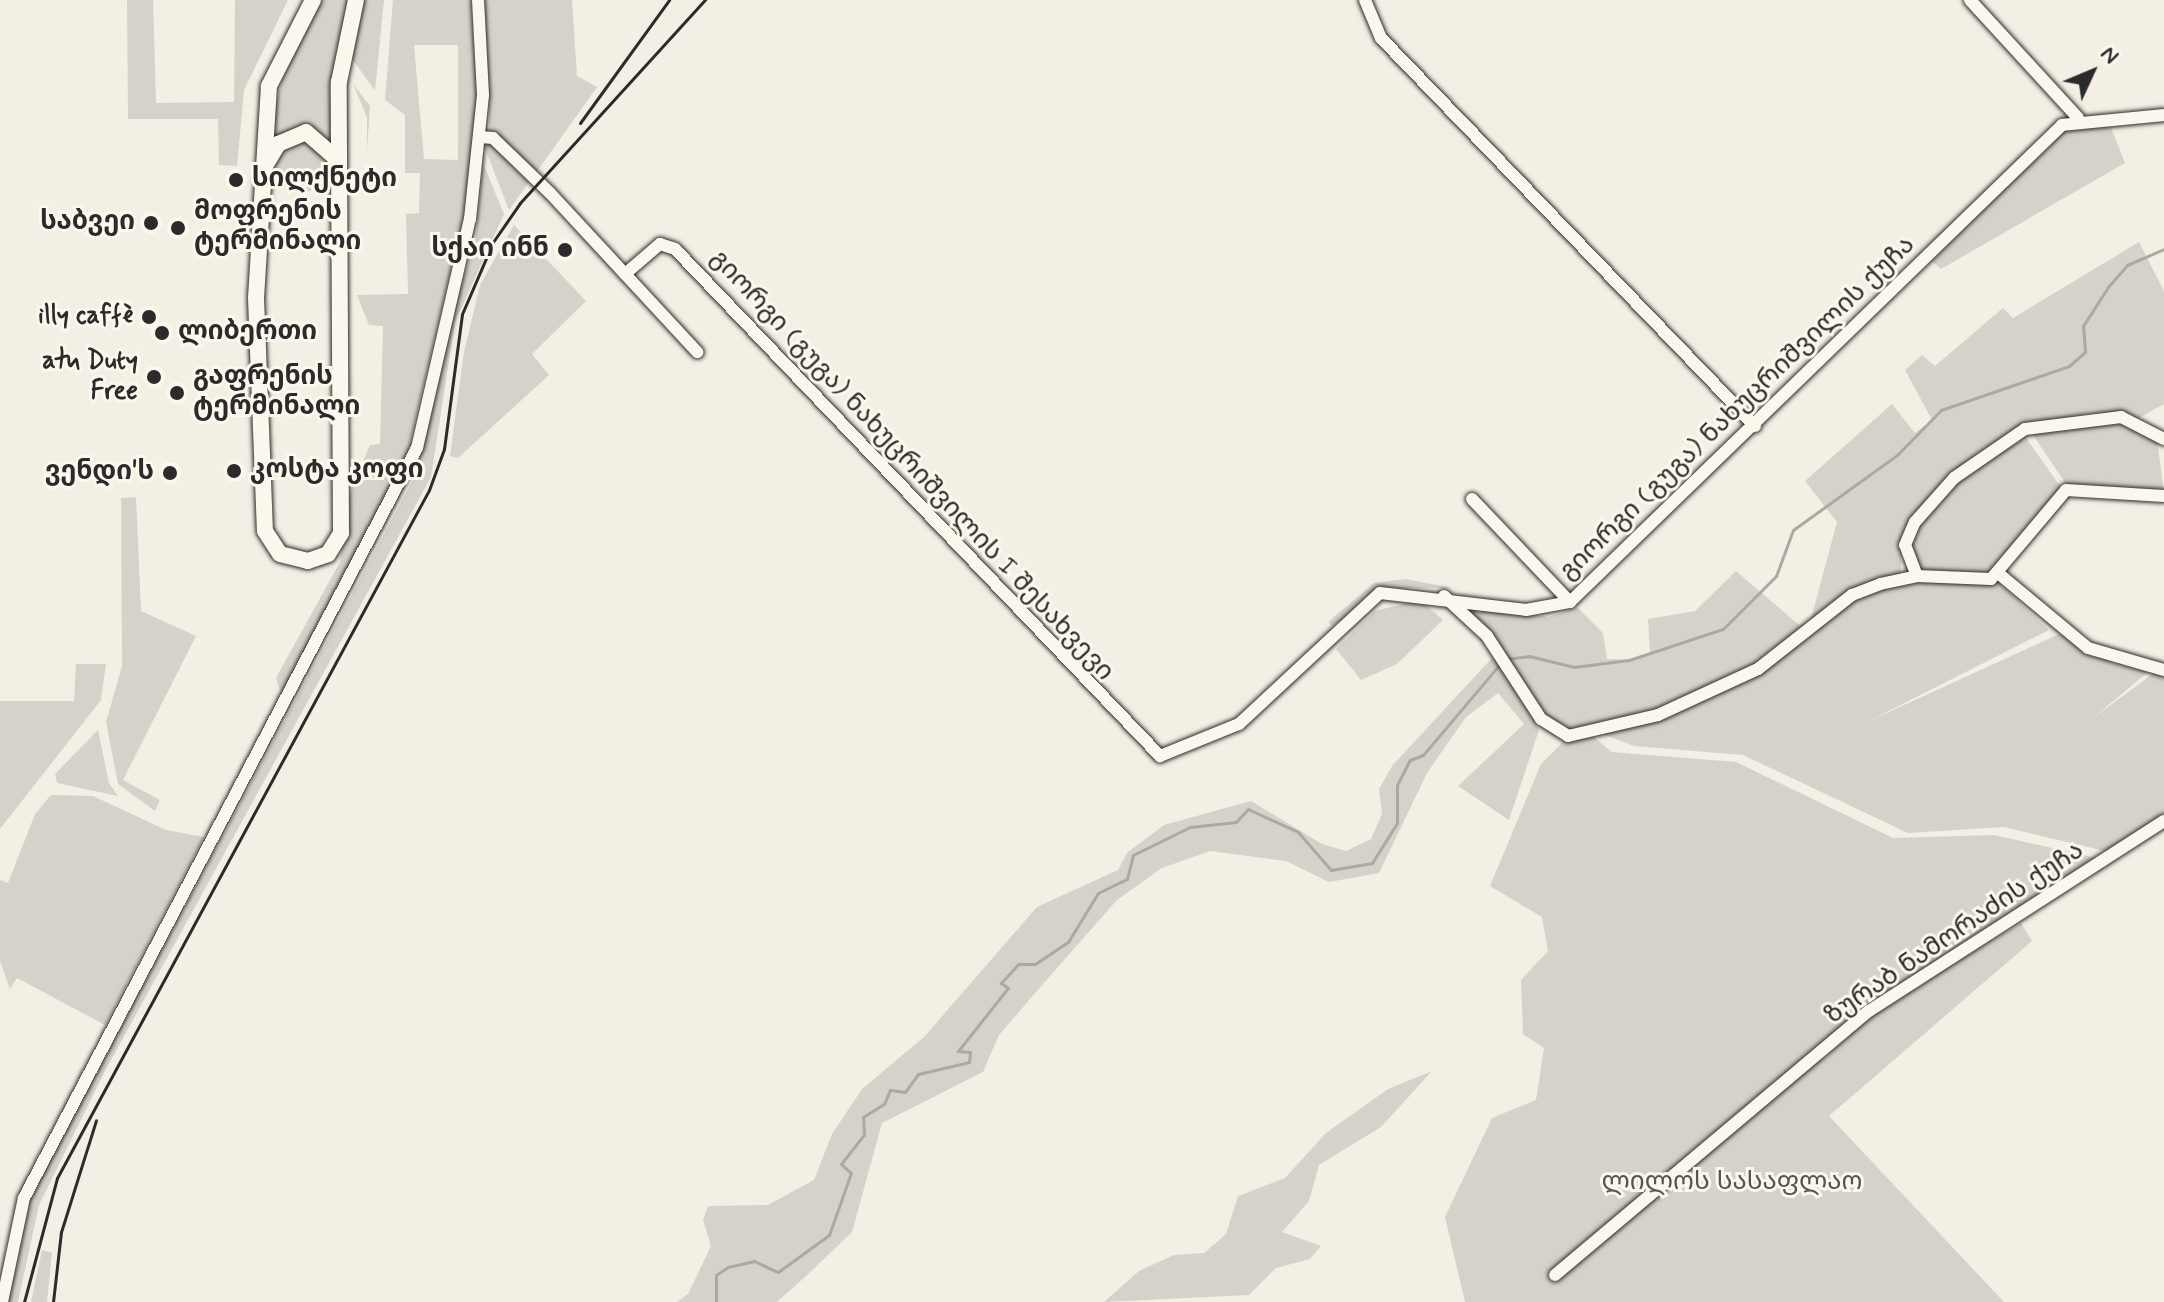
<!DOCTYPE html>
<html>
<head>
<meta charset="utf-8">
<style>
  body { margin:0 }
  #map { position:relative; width:2164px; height:1302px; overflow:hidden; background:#f3efe4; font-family:Mynerve,"Noto Sans Georgian",sans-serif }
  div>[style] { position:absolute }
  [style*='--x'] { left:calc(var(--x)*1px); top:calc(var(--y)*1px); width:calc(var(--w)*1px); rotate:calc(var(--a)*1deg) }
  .green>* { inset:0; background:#d5d2c9 }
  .stream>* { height:3px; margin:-1.5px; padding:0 1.5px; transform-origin:1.5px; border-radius:1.5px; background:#aca9a2 }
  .roads { filter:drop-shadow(0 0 2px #2b2b2b) drop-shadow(0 0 2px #2b2b2b) }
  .minor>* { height:12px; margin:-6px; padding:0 6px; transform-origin:6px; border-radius:6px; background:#fbf7ec }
  .major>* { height:16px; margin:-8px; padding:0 8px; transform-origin:8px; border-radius:8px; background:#fbf7ec }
  .rail>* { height:3px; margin:-1.5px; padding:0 1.5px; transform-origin:1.5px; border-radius:1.5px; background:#2b2b2b }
  .dots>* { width:22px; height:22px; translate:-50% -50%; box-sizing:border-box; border:4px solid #fbf7ec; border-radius:50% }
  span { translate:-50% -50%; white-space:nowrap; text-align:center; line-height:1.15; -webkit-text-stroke:6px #fbf7ec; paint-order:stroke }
  .poi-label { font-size:26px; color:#2b2b2b; font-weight:700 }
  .left { translate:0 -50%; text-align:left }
  .right { translate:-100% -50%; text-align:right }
  .street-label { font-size:26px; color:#2b2b2b }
  .park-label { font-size:26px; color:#565552 }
  .north { position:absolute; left:2052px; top:32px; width:80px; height:80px; -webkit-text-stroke:6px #fbf7ec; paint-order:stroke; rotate:46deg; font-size:22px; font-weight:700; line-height:32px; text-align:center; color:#2b2b2b }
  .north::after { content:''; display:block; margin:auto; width:28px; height:36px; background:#2b2b2b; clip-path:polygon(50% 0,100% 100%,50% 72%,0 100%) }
</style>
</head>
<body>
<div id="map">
  <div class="green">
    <i style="clip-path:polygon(127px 0,153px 0,156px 103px,234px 102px,235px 0,288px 0,244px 90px,237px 166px,219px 165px,218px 119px,128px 119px)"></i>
    <i style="clip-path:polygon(321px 0,352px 0,332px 140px,297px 127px,268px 143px,286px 61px)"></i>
    <i style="clip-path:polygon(362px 0,384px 0,375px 91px,351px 57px)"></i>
    <i style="clip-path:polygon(evenodd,393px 0,471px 0,478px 99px,471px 184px,403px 472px,281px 693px,276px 678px,340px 562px,346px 503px,370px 445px,380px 444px,383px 326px,369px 325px,357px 295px,408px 294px,406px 214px,419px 213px,420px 173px,405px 173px,405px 115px,385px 100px,393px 0,414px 45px,458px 45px,458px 160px,424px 159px,414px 45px)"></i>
    <i style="clip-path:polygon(483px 0,572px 0,577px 76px,597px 87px,533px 177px,490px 132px)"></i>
    <i style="clip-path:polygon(353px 84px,370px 106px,367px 151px,367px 117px)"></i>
    <i style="clip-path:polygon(2109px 123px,2125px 163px,1941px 269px,1932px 261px,2065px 130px)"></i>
    <i style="clip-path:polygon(292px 140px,311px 141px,328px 161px,326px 179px,304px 195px,279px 185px,273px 168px)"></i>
    <i style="clip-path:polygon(489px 143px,529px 182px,509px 210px,485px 148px)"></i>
    <i style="clip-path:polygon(483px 163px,504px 214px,455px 322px,431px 477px,105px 1071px,39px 1205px,18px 1302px,8px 1302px,30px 1198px,415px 476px,449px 319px,475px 246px)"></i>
    <i style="clip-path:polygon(514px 225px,586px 301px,532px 354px,549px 375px,458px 458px,450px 456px,464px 352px,480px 285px)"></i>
    <i style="clip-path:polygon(2139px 242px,2164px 291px,2164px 404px,2137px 419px,2092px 413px,2025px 425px,1952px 475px,1901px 545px,1901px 575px,1850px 592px,1760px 666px,1657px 712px,1569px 733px,1555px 728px,1517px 679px,1490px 630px,1461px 612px,1459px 604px,1549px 617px,1577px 607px,1603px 633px,1607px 659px,1637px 660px,1650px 652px,1648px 619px,1695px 611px,1736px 571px,1800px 626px,1811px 619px,1837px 522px,1805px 481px,1892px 404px,1915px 433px,1932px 420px,1905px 370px,1922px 355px,1935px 366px,2003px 308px,2013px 318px)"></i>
    <i style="clip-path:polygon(2117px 422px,2157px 440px,2164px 491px,2068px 487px,2031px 432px)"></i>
    <i style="clip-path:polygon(2024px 435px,2062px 489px,1989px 576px,1919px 571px,1908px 545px,1917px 524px,1959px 479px)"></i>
    <i style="clip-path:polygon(136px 497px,141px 611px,196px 636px,123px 780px,160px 800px,155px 811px,118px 784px,106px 722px,122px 666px,121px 498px)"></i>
    <i style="clip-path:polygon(1406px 579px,1452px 588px,1386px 588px,1332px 626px,1328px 622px,1374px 583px)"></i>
    <i style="clip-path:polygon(1908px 581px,1998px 582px,2049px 630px,1867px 722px,2059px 634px,2114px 664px,2148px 672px,2093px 718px,2154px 673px,2164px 676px,2164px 817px,2109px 852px,2004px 827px,1908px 833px,1743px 755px,1634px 746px,1598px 732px,1762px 673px,1855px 596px)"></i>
    <i style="clip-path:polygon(1420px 600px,1443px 620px,1397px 664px,1361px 680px,1336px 649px,1375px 611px)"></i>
    <i style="clip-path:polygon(1501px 657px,1539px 730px,1509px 820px,1458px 786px,1524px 724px,1498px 693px,1466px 717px,1427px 773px,1379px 873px,1329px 882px,1286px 861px,1210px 851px,1162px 868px,1117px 900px,1050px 976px,999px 1035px,983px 1072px,882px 1123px,852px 1232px,805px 1277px,777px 1302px,677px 1302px,688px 1294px,711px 1246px,703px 1220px,708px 1206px,768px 1205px,814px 1180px,832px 1134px,862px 1089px,924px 1037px,1037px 907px,1118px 870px,1127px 853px,1164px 825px,1251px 801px,1322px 844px,1346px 851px,1371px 839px,1382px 814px,1379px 789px,1392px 766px,1491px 659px)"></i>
    <i style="clip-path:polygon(76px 664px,106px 664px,101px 700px,0 829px,0 701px,74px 701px)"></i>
    <i style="clip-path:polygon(98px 730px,109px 783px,118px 796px,57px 783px,55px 774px)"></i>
    <i style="clip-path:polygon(1591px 735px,1612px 752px,1736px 762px,1893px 838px,1994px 835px,2101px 859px,1814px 1049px,1824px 1059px,1875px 1011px,2021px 923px,2032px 941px,1829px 1116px,2004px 1302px,1465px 1302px,1445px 1217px,1492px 1118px,1536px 1100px,1544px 1048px,1523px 1034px,1521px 980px,1548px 951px,1542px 917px,1490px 886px,1541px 764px,1565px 740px)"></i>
    <i style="clip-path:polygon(51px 795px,93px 796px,166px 830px,204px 837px,105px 1025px,17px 978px,10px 989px,0 961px,0 880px,8px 883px,35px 814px)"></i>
    <i style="clip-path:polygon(1432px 1071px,1381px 1127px,1319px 1165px,1309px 1201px,1282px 1232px,1321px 1246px,1310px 1259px,1276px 1268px,1249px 1295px,1104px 1302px,1139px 1271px,1174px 1255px,1204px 1253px,1226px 1234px,1238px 1196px,1285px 1178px,1326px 1133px,1388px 1089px)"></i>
    <i style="clip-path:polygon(42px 1250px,52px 1253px,47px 1302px,31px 1302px)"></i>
  </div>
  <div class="stream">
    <i style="--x:1506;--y:659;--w:23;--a:-7"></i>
    <i style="--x:1529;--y:656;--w:46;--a:13.7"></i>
    <i style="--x:1574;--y:667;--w:55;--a:-7.3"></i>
    <i style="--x:1629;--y:660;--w:99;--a:-18.3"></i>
    <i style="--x:1723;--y:629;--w:75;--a:-45"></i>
    <i style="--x:1776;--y:576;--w:49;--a:-69.7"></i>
    <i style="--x:1793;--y:530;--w:128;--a:-35.8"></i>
    <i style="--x:1897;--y:455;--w:63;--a:-45.6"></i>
    <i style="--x:1941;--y:410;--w:135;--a:-19"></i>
    <i style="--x:2069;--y:366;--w:21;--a:-41"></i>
    <i style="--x:2085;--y:352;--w:26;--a:-94"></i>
    <i style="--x:2083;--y:326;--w:46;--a:-57.3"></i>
    <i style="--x:2108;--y:287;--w:29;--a:-49"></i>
    <i style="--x:2127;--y:265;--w:40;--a:-23.4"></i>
    <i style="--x:716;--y:1302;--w:27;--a:-90"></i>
    <i style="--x:716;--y:1275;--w:14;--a:-34"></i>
    <i style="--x:728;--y:1267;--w:27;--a:-13"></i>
    <i style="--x:754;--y:1261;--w:26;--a:25"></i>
    <i style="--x:778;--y:1272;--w:63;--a:-36"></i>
    <i style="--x:829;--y:1235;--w:66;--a:-70.5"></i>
    <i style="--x:851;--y:1173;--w:13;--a:-138"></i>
    <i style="--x:841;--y:1164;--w:37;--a:-52"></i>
    <i style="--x:864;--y:1135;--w:18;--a:-93"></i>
    <i style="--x:863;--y:1117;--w:25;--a:-32"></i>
    <i style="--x:884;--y:1104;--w:15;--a:-67"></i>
    <i style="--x:890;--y:1090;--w:15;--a:8"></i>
    <i style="--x:905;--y:1092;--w:22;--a:-54"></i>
    <i style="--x:918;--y:1074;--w:52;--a:-13.2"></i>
    <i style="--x:969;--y:1062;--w:10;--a:-84"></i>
    <i style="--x:970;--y:1052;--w:12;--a:-175"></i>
    <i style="--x:958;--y:1051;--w:80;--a:-51.6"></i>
    <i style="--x:1008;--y:988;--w:9;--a:-144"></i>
    <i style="--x:1001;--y:983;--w:25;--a:-48"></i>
    <i style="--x:1018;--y:964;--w:17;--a:0"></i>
    <i style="--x:1035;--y:964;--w:40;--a:-34"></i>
    <i style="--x:1068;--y:942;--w:57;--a:-58.5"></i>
    <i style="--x:1098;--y:893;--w:32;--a:-26"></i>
    <i style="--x:1127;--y:879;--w:25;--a:-76"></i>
    <i style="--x:1133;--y:855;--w:64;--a:-26.2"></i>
    <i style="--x:1190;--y:827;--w:46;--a:-6.2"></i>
    <i style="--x:1236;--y:822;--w:18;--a:-47"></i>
    <i style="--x:1248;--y:809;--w:55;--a:24.7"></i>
    <i style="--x:1298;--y:832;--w:50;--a:49"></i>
    <i style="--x:1331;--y:870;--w:42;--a:-9.7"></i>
    <i style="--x:1372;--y:863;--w:47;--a:-58"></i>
    <i style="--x:1397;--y:823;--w:38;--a:-90"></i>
    <i style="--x:1397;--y:785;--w:28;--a:-63"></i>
    <i style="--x:1410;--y:760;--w:14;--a:-21"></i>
    <i style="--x:1423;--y:755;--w:119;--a:-49.8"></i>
  </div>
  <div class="roads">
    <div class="minor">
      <i style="--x:1365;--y:0;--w:41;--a:67.2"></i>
      <i style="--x:1381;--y:38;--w:539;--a:46.05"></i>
      <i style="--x:1970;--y:0;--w:160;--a:47.5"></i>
      <i style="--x:480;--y:137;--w:13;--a:4"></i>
      <i style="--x:493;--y:138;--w:79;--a:44"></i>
      <i style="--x:550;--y:193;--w:217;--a:47.2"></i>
      <i style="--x:625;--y:274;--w:46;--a:-40.6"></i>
      <i style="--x:660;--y:244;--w:16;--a:18"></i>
      <i style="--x:675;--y:249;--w:702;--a:46.27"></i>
      <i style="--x:1160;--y:756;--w:85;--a:-22.1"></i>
      <i style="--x:1239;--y:724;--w:192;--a:-42.9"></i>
      <i style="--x:1380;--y:593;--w:147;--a:6.6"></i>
      <i style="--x:1526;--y:610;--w:45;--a:-10.3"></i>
      <i style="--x:1570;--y:602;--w:685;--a:-44.11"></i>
      <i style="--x:2062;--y:125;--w:102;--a:-5.6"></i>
      <i style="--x:1472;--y:499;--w:142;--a:46.4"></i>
      <i style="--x:1998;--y:573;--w:117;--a:39.8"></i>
      <i style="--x:2088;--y:648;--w:79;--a:16.1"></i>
      <i style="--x:1917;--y:576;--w:33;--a:-111"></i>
      <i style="--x:1905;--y:545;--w:25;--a:-67"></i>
      <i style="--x:1915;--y:522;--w:59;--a:-48.4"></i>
      <i style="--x:1954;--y:478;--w:86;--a:-34.6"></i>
      <i style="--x:2025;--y:429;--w:97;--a:-7.1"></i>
      <i style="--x:2121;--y:417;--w:48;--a:27.1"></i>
      <i style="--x:1444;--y:596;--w:59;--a:42.9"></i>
      <i style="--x:1487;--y:636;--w:99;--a:57"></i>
      <i style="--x:1541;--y:719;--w:32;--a:32"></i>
      <i style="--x:1568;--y:736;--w:92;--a:-13.1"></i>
      <i style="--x:1658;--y:715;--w:110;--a:-24.7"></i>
      <i style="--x:1758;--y:669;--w:120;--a:-38.2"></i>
      <i style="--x:1852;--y:595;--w:30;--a:-21"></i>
      <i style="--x:1880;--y:584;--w:38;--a:-12"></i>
      <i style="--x:1917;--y:576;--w:74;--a:2.3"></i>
      <i style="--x:1991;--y:579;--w:116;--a:-49.9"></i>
      <i style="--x:2066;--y:490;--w:98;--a:3.5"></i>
      <i style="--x:1555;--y:1275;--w:410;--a:-40.1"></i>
      <i style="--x:1869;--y:1011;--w:351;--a:-32.8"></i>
      <i style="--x:2;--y:1302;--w:106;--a:-78.1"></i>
      <i style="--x:24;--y:1198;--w:847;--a:-62.35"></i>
      <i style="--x:417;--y:448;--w:235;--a:-77"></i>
      <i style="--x:470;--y:219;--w:125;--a:-84"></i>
      <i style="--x:483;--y:95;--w:95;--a:-93"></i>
    </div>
    <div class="major">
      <i style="--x:313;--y:0;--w:97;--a:117.1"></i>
      <i style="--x:269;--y:86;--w:212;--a:93.5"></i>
      <i style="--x:256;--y:298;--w:233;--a:87.8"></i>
      <i style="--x:265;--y:531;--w:27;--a:57"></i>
      <i style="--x:280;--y:554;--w:29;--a:14"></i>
      <i style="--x:308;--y:561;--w:21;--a:-19"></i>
      <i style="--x:328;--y:554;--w:25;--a:-58"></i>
      <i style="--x:341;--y:533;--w:451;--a:-90.3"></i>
      <i style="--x:339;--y:82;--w:84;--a:-78.3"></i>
      <i style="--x:265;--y:166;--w:26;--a:-59"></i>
      <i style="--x:278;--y:144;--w:30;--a:-23"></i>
      <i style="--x:306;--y:132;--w:41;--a:41.1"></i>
    </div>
  </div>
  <div class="rail">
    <i style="--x:580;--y:123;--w:152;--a:-54.1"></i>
    <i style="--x:24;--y:1302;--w:128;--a:-75.1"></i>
    <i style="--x:57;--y:1178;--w:782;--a:-61.6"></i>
    <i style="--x:429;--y:490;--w:44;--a:-69.9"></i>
    <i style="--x:444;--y:449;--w:136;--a:-82.4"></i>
    <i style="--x:462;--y:314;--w:78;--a:-66.7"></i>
    <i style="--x:493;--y:242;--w:47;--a:-55.3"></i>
    <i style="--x:520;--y:203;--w:275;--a:-47.7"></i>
    <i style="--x:53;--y:1302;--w:70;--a:-83.5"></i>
    <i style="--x:61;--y:1232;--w:117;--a:-72.6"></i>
  </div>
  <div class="dots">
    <i style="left:236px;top:180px;background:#2b2b2b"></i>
    <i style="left:151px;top:223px;background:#2b2b2b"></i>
    <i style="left:178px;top:228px;background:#2b2b2b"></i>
    <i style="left:565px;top:250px;background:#2b2b2b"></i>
    <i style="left:149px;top:317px;background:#2b2b2b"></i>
    <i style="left:162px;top:333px;background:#2b2b2b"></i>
    <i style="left:154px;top:377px;background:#2b2b2b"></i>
    <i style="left:177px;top:393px;background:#2b2b2b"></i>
    <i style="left:234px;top:471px;background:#2b2b2b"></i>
    <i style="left:170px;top:473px;background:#2b2b2b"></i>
  </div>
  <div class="poi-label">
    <span class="left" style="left:252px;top:180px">სილქნეტი</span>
    <span class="left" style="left:194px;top:228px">მოფრენის<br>ტერმინალი</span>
    <span class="right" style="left:135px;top:223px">საბვეი</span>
    <span class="right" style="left:549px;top:250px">სქაი ინნ</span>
    <span class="right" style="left:133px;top:317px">illy caffè</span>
    <span class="left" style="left:178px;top:333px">ლიბერთი</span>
    <span class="right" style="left:138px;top:377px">atu Duty<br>Free</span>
    <span class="left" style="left:193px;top:393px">გაფრენის<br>ტერმინალი</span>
    <span class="left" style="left:250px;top:471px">კოსტა კოფი</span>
    <span class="right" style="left:154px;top:473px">ვენდი'ს</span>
  </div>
  <div class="street-label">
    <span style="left:1738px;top:409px;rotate:-44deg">გიორგი (გუგა) ნახუცრიშვილის ქუჩა</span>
    <span style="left:911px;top:466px;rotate:47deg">გიორგი (გუგა) ნახუცრიშვილის I შესახვევი</span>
    <span style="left:1955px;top:934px;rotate:-34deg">ზურაბ ნამორაძის ქუჩა</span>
  </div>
  <div class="park-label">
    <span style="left:1732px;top:1183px">ლილოს სასაფლაო</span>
  </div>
  <div class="north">N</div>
</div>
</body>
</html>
